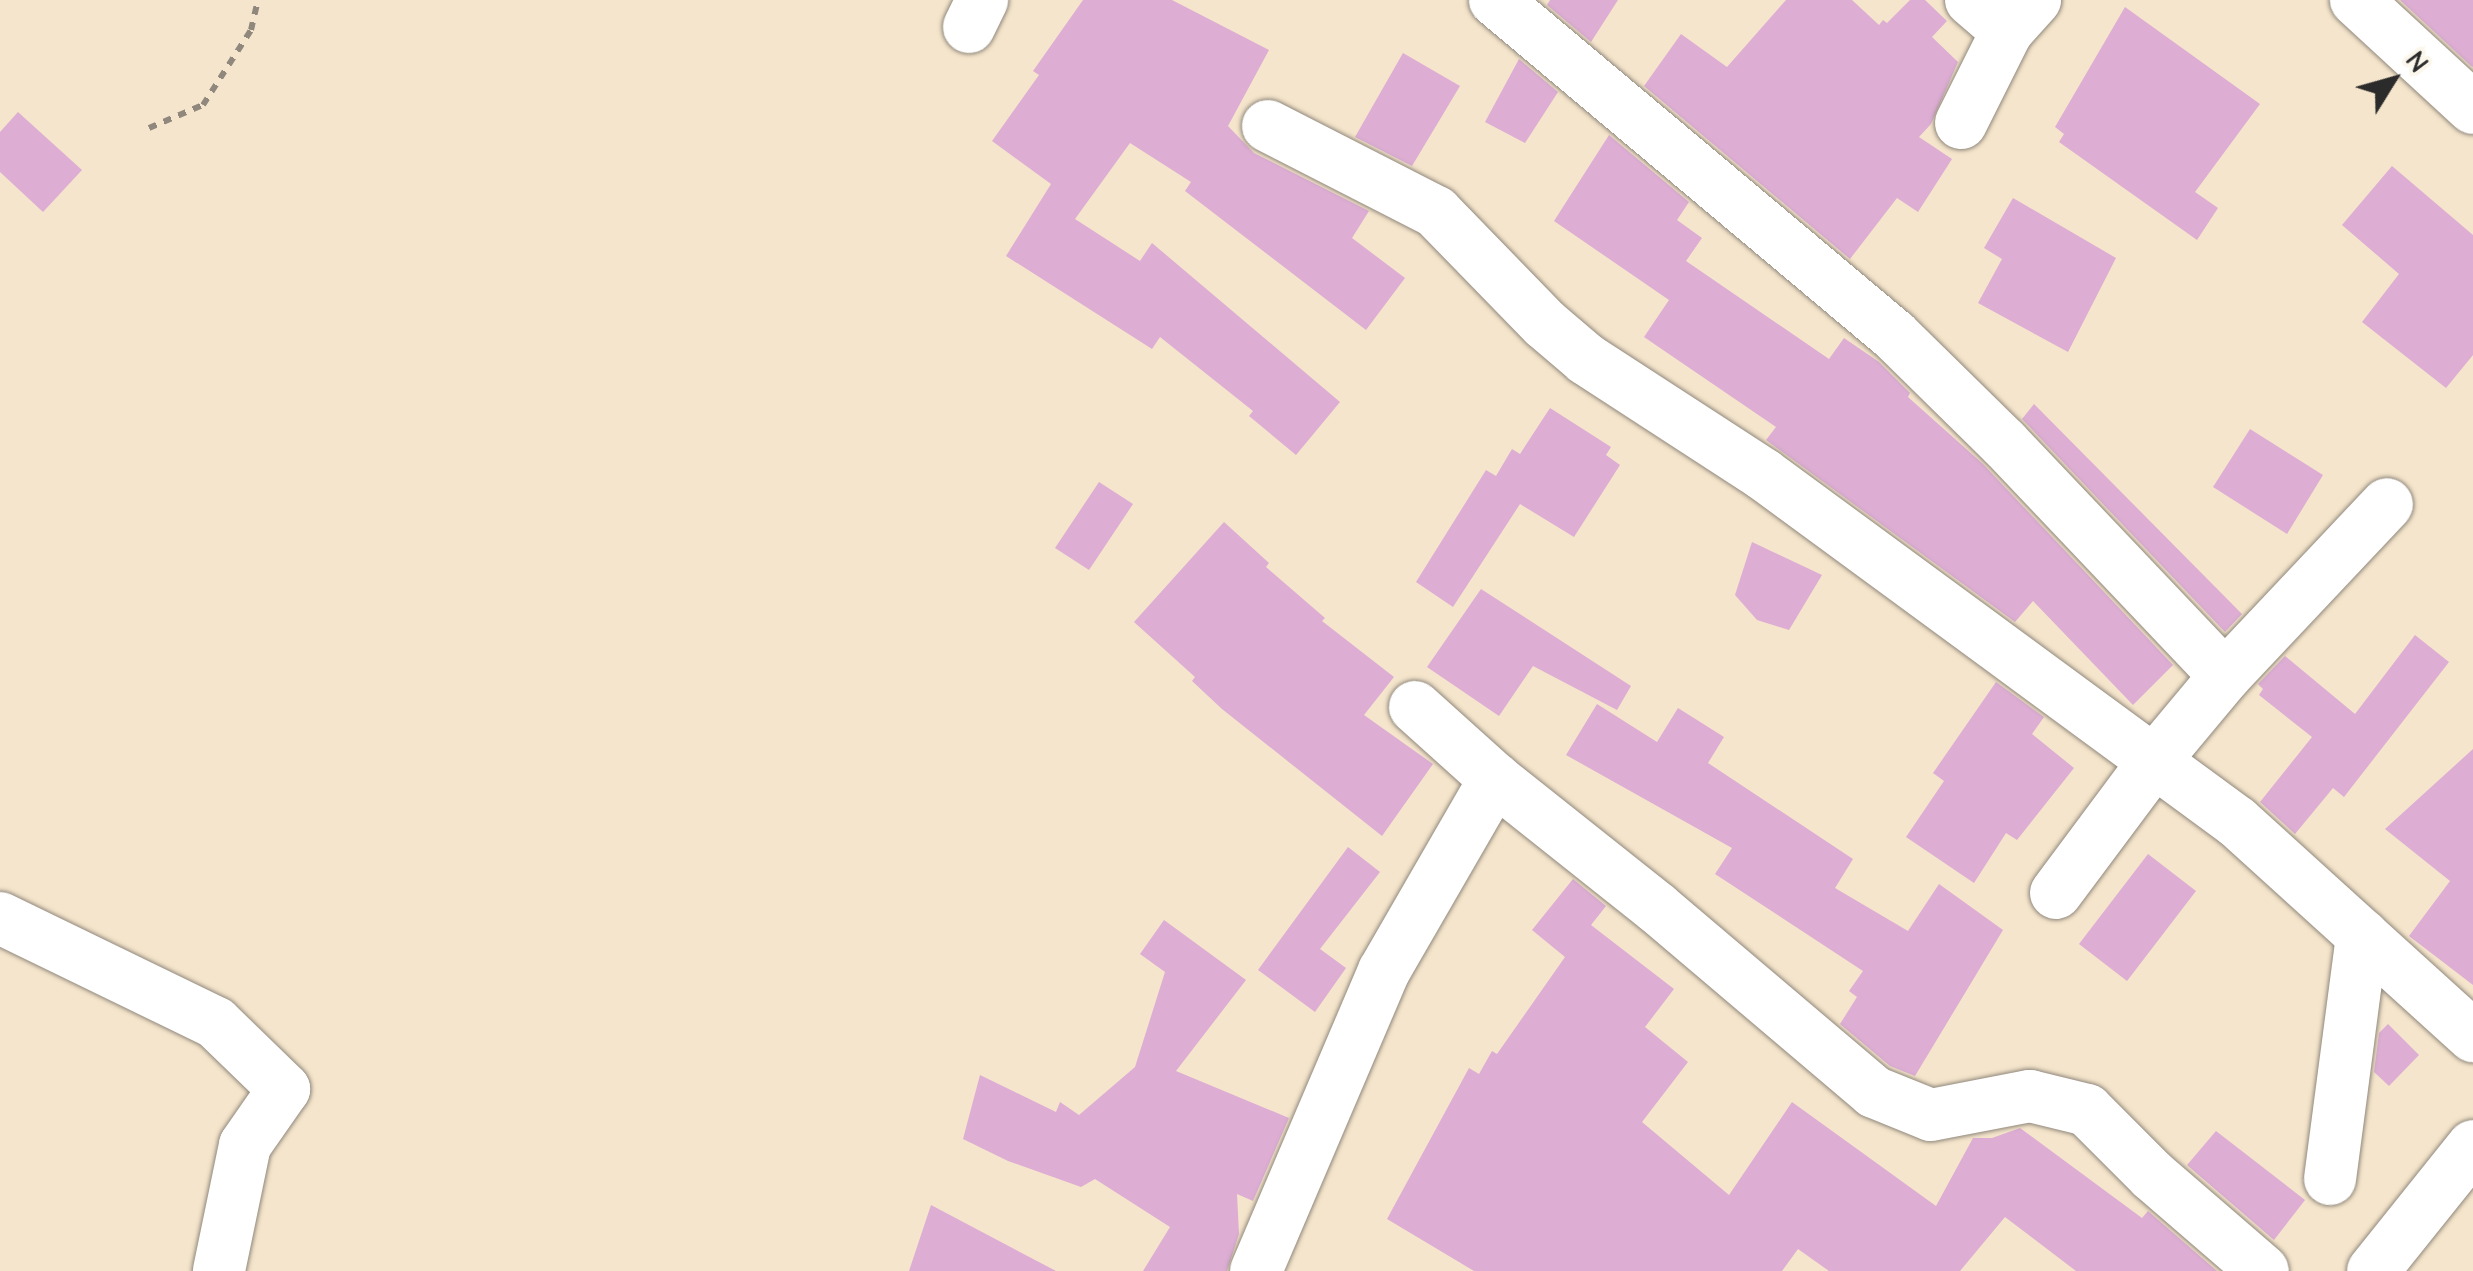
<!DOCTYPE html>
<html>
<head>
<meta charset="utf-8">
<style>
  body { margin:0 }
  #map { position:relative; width:2473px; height:1271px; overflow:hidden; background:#f5e5cc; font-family:"Comic Neue",sans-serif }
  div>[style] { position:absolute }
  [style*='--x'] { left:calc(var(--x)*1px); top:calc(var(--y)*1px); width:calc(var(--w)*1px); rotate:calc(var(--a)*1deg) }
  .building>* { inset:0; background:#ddadd4 }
  .path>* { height:6px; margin-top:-3px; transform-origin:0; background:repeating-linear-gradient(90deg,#90887c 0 8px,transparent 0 16px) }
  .roads { filter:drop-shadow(0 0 2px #90887c) drop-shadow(0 0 2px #90887c) }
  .minor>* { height:52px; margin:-26px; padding:0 26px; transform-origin:26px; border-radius:26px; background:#fff }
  span { translate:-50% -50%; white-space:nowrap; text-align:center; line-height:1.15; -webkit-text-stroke:9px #fbf7ec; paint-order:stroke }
  .north { position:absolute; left:2343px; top:30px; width:100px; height:100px; -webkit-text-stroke:8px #fbf7ec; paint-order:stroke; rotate:53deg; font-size:28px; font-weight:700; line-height:40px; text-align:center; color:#2b2b2b }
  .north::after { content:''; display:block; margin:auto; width:35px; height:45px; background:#2b2b2b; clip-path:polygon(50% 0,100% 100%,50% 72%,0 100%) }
</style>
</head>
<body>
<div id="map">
  <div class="building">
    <i style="clip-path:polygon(1083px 0,1172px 0,1269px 50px,1228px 126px,1254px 153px,1369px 211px,1352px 238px,1405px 278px,1366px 330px,1185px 191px,1191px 182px,1130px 143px,1075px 219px,1140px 261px,1152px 243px,1340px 402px,1296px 455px,1249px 416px,1253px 411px,1160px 337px,1152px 349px,1006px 256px,1051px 184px,992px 141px,1039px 75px,1033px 71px)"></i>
    <i style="clip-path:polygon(1550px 0,1618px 0,1591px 42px,1547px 5px)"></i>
    <i style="clip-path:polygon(1786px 0,1852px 0,1879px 25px,1883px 20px,1887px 23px,1910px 0,1925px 0,1947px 21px,1932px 37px,1958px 62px,1931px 124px,1919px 137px,1952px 159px,1918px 212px,1897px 198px,1850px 259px,1644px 86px,1681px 34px,1727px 67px)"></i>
    <i style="clip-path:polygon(2400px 0,2473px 0,2473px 67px,2471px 66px)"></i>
    <i style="clip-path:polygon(2125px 7px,2260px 104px,2195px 192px,2218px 208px,2197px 240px,2059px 142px,2064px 134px,2055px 127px)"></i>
    <i style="clip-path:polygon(1403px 53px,1460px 86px,1412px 166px,1355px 137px)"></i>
    <i style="clip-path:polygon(1519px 59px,1558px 92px,1525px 143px,1485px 122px)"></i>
    <i style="clip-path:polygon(18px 112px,82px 170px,43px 212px,0 172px,0 132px)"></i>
    <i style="clip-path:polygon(1609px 135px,1689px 202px,1677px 220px,1702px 238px,1686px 261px,1829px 359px,1844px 338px,1879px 362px,1910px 393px,1908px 397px,1983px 464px,2173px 665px,2133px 705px,2033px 601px,2015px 622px,1766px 440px,1776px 427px,1644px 337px,1669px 300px,1554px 221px)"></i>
    <i style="clip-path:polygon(2392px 166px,2473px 235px,2473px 355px,2446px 388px,2362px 322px,2399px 274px,2342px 225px)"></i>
    <i style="clip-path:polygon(2013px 198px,2116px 258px,2068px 352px,1978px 303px,2002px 259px,1984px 248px)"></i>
    <i style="clip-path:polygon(2034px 404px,2242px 614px,2225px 632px,2022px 419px)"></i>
    <i style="clip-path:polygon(1550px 408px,1611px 447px,1606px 455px,1620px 465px,1574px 537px,1520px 504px,1453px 607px,1416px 582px,1486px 470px,1496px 476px,1512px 449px,1520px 454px)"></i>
    <i style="clip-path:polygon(2250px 429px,2323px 475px,2287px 534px,2213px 487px)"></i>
    <i style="clip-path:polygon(1099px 482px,1133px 504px,1089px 570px,1055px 548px)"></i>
    <i style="clip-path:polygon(1224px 522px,1269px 563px,1266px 567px,1325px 618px,1322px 621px,1394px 677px,1364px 715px,1433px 764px,1382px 836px,1222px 709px,1192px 681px,1195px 677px,1134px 622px)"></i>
    <i style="clip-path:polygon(1752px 542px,1822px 575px,1789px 630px,1757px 620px,1735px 595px)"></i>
    <i style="clip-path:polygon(1481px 589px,1631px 686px,1617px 710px,1533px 666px,1499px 716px,1427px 667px)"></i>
    <i style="clip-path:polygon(2415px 635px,2449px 662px,2344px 797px,2333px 788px,2295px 834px,2260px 802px,2312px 737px,2259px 695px,2263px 689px,2258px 684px,2285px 656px,2355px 714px)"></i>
    <i style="clip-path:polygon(1996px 682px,2044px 717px,2032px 734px,2074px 768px,2017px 840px,2006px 833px,1974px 883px,1906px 837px,1944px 781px,1933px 773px)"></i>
    <i style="clip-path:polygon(1597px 704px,1657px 742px,1678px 708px,1724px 737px,1708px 763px,1853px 859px,1835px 888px,1908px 931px,1939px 884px,2003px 930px,1915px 1076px,1890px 1066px,1840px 1024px,1857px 997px,1849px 991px,1863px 971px,1715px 874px,1732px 848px,1566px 755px)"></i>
    <i style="clip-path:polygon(2473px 749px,2473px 985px,2409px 936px,2450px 881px,2385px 829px)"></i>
    <i style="clip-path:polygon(1348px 847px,1380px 872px,1320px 949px,1346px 968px,1315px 1012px,1258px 970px)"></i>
    <i style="clip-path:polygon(2148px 854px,2196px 891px,2127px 981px,2079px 944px)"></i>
    <i style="clip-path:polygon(1573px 879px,1606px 906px,1591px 925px,1674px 989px,1645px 1027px,1688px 1062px,1642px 1122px,1729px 1195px,1792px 1102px,1936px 1206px,1973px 1138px,1992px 1138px,2020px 1128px,2142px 1218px,2148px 1211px,2217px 1271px,2076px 1271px,2005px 1217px,1960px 1271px,1829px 1271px,1798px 1249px,1782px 1271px,1474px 1271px,1387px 1219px,1469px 1068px,1479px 1074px,1492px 1051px,1497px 1054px,1565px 957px,1532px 930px)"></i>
    <i style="clip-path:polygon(1164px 920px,1246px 980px,1176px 1071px,1289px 1118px,1253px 1201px,1237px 1194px,1239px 1234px,1227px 1271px,1143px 1271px,1170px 1227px,1095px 1179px,1081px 1187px,1008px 1161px,963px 1139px,980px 1075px,1056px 1112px,1060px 1102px,1079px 1115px,1135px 1067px,1165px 972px,1140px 954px)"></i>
    <i style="clip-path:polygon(2388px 1024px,2419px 1055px,2389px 1086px,2374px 1072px,2379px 1033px)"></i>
    <i style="clip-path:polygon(2216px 1131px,2305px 1200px,2274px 1240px,2187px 1165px)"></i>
    <i style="clip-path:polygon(931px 1205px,1056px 1271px,909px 1271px)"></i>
  </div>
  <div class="path">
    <i style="--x:149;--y:128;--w:59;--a:-23.1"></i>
    <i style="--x:203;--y:105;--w:89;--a:-57.4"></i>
    <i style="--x:251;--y:30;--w:31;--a:-77"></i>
  </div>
  <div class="roads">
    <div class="minor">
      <i style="--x:1495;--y:0;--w:521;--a:40.02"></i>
      <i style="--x:1894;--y:335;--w:154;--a:44.5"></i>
      <i style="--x:2004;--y:443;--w:321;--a:46.5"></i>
      <i style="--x:1971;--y:0;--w:48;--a:40.7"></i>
      <i style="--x:2007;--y:31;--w:42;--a:-47.9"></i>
      <i style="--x:2356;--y:0;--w:159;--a:42.7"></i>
      <i style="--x:969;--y:27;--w:30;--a:-64"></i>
      <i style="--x:1961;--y:123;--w:103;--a:-63.4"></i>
      <i style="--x:1268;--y:126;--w:189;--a:27.1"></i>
      <i style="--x:1436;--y:212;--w:156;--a:45.8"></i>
      <i style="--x:1545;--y:324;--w:54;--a:40.5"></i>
      <i style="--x:1586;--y:359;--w:211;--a:33"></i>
      <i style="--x:1763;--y:474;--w:588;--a:36.29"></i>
      <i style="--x:2237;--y:822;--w:319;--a:42.2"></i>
      <i style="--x:1415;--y:707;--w:108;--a:42"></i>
      <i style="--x:1495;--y:779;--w:206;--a:38.5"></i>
      <i style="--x:1656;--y:907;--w:286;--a:40.3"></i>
      <i style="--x:1874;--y:1092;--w:61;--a:22"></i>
      <i style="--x:1931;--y:1115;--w:101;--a:-10.9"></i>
      <i style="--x:2030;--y:1096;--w:59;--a:13.8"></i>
      <i style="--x:2087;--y:1110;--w:93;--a:45"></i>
      <i style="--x:2153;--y:1176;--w:145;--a:40.8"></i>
      <i style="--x:2056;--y:893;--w:166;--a:-53.3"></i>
      <i style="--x:2155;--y:760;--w:109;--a:-50.2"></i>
      <i style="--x:2225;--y:676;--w:236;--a:-46.7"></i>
      <i style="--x:0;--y:918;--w:240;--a:25.9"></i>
      <i style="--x:216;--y:1023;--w:95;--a:44.1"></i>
      <i style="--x:284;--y:1089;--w:68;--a:124.9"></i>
      <i style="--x:245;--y:1145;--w:129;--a:101.7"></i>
      <i style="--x:2330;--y:1179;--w:246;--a:-82.5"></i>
      <i style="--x:1256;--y:1271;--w:326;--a:-66.9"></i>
      <i style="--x:1384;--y:971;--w:222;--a:-60"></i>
      <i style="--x:2373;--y:1271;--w:160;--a:-51.3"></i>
    </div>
  </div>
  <div class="north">N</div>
</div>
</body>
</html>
